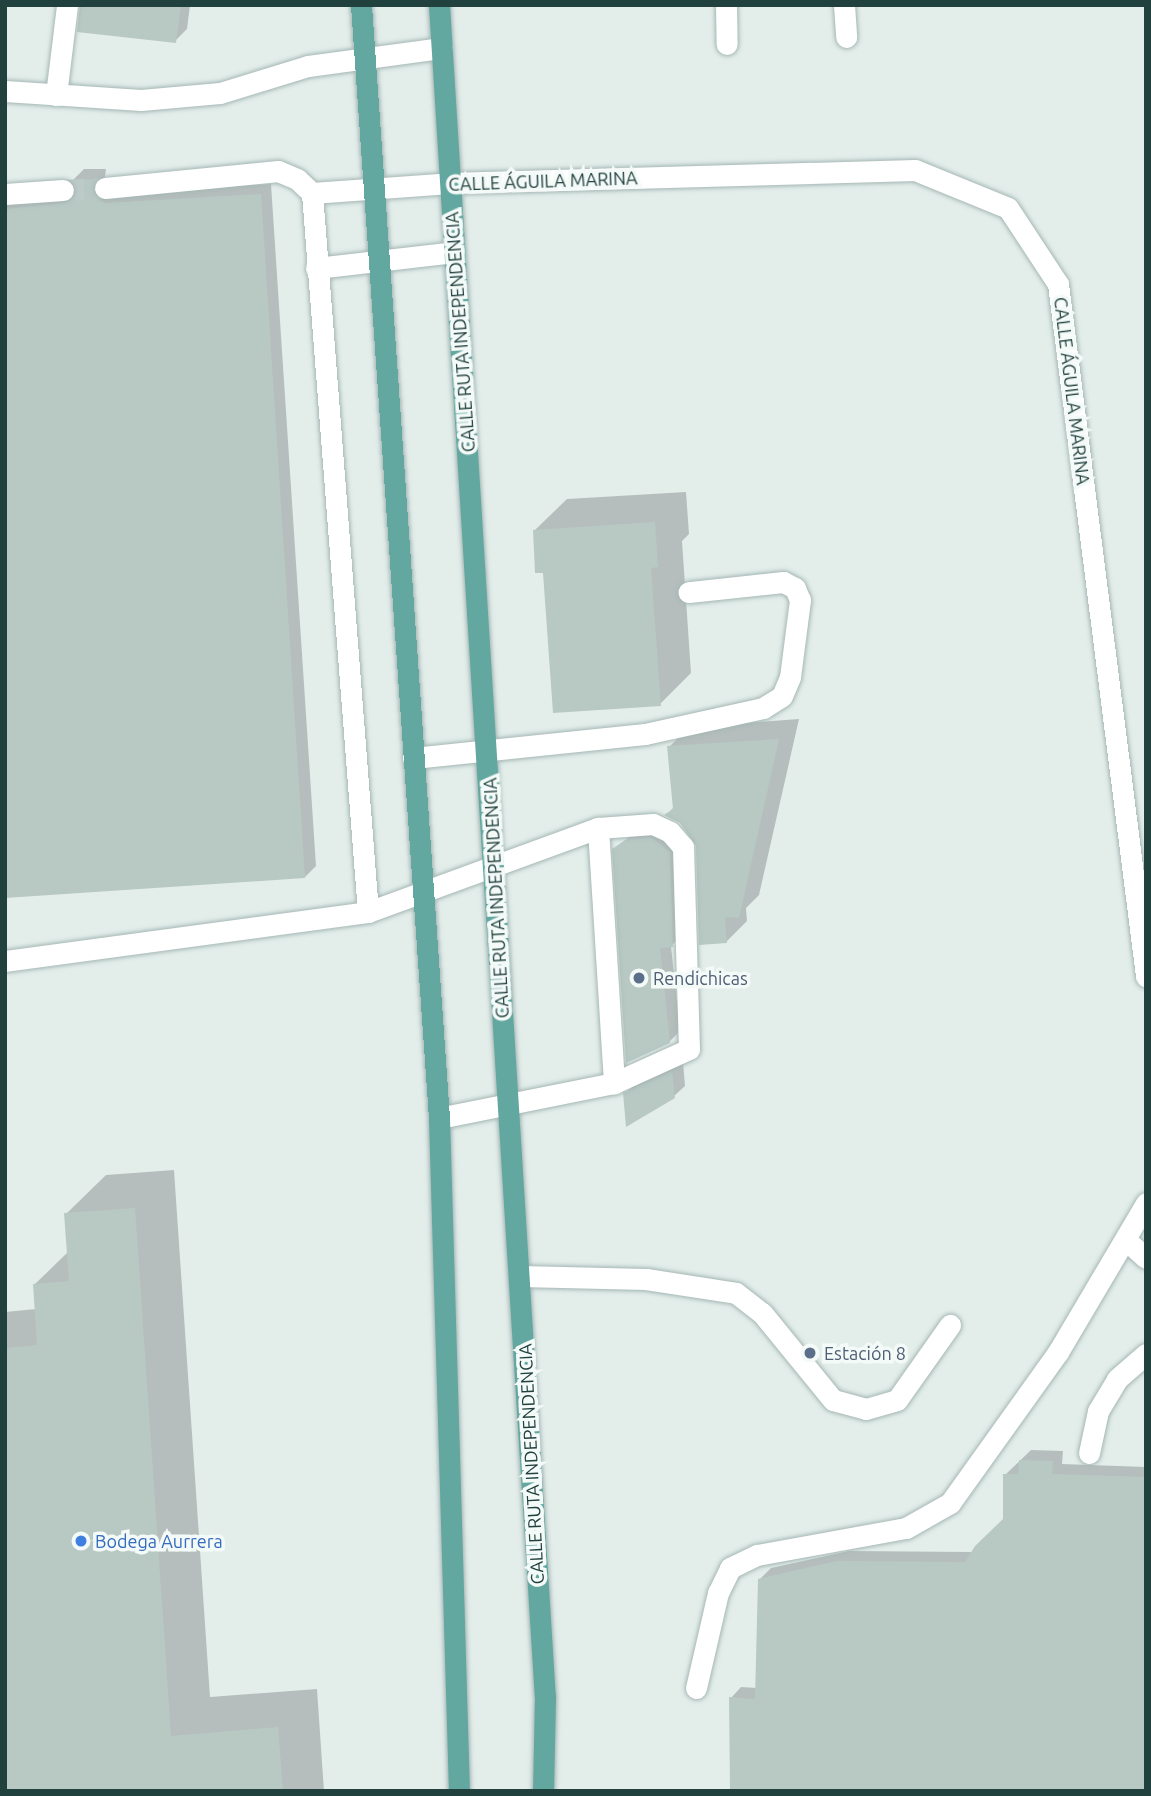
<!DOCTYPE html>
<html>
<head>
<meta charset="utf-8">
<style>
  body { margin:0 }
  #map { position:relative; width:1151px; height:1796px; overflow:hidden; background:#e3eeeb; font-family:Ubuntu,sans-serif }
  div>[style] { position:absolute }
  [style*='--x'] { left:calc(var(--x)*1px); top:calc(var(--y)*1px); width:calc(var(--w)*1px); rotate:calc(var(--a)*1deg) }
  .shadow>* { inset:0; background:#0003 }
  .building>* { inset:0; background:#b8c9c4 }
  .minor-tunnel>* { height:21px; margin-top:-10.5px; transform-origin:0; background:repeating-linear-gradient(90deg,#bccbc8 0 21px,transparent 0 31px) }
  .roads { filter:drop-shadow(0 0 2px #a5b7b4) drop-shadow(0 0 2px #a5b7b4) }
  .minor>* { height:21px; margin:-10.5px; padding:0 10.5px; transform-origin:10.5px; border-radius:10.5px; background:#fff }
  .major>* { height:21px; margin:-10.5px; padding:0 10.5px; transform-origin:10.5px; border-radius:10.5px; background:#63a7a1 }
  .dots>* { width:19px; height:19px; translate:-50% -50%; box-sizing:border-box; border:4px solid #f4faf8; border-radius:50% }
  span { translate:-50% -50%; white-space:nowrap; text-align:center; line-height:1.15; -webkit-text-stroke:7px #f4faf8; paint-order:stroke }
  .street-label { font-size:18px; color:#21413e }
  .service-label { font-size:18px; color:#4e5e75 }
  .left { translate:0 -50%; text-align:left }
  .shop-label { font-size:18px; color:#366cbe }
  .frame { position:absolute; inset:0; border:7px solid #21413e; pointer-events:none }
</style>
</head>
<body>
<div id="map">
  <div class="shadow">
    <i style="clip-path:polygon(118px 5px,190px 5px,187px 29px,175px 41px)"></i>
    <i style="clip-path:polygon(84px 169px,106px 169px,104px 184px,117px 192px,271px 184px,316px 866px,305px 877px,5px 896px,5px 199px,76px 193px,73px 180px)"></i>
    <i style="clip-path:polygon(686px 492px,689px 534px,682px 541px,691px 673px,660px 704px,545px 571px,535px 530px,567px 499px)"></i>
    <i style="clip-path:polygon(799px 719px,759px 895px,746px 908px,747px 921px,726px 942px,698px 845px,681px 822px,667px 814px,674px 807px,669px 747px,689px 727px)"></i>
    <i style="clip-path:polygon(639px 829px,680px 841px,683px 934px,671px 946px,680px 1031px,669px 1042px,614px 849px)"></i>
    <i style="clip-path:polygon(683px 1062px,685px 1086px,674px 1096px,625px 1094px,636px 1083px)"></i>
    <i style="clip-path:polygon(174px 1170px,210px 1697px,317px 1689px,324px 1791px,5px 1791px,5px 1312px,36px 1309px,34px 1285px,69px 1251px,66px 1214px,106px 1175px)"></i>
    <i style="clip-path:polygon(1031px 1450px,1063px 1451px,1062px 1464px,1146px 1467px,1146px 1791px,731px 1698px,741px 1687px,757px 1688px,760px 1579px,771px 1568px,849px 1551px,973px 1552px,1003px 1520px,1005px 1475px)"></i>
  </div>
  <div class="building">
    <i style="clip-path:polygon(80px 5px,181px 5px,176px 43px,77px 32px)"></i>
    <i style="clip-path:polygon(96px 179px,94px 195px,105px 203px,261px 194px,305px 878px,5px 898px,5px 209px,65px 203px,75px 195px,71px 180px)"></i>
    <i style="clip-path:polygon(655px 522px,658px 567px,651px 568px,661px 706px,553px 713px,543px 573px,535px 573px,533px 530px)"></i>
    <i style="clip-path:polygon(779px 739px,739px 918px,725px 917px,727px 943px,699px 945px,696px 846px,680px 823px,664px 815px,673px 809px,667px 746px)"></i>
    <i style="clip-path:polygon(651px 837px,670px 852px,673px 947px,660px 948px,670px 1043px,626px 1063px,612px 849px,627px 839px)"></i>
    <i style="clip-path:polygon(672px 1071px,675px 1098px,626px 1127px,623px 1093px)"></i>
    <i style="clip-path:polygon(135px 1208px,171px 1736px,278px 1727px,283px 1791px,5px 1791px,5px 1348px,37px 1345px,33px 1284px,69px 1281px,64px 1213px)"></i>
    <i style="clip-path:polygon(1019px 1460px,1053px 1461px,1052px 1474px,1146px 1477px,1146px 1791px,730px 1791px,729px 1697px,755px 1699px,758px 1579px,837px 1561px,965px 1562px,975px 1546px,1003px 1519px,1003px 1474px,1018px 1474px)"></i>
  </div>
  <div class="minor-tunnel">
    <i style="--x:63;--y:190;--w:42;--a:-2.7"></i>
  </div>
  <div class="roads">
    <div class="minor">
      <i style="--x:726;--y:5;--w:39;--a:89"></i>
      <i style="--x:844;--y:5;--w:32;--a:86"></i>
      <i style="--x:5;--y:91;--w:136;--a:3.8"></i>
      <i style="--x:141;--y:100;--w:79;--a:-5.1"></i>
      <i style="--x:220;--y:93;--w:92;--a:-17.1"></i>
      <i style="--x:308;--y:66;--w:135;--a:-7.7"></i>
      <i style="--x:56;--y:95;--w:91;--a:-83"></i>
      <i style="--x:105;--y:188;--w:174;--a:-5.6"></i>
      <i style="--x:278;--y:171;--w:21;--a:23"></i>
      <i style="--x:297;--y:179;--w:21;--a:43"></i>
      <i style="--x:312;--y:193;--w:721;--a:85.55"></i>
      <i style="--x:312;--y:193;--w:138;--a:-4.1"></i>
      <i style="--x:450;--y:183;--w:465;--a:-1.6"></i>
      <i style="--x:915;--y:170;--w:100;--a:22.2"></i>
      <i style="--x:1008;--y:208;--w:91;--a:56.7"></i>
      <i style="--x:1058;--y:284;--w:698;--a:82.75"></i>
      <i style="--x:5;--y:194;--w:58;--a:-3.9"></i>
      <i style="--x:316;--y:268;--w:139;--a:-6.6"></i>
      <i style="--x:413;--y:758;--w:233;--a:-5.9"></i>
      <i style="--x:645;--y:734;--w:121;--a:-12.4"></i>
      <i style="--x:763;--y:708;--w:22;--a:-32"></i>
      <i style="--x:782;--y:696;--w:21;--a:-67"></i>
      <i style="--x:790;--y:677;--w:78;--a:-82.6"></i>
      <i style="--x:800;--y:600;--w:13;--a:-113"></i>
      <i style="--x:795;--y:588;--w:13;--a:-153"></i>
      <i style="--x:783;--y:582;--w:95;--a:173.9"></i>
      <i style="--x:598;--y:828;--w:256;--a:86.4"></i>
      <i style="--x:5;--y:961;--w:366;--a:-7.7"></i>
      <i style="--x:368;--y:912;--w:245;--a:-20.1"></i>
      <i style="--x:598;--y:828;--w:55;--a:-4.2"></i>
      <i style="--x:653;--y:824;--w:19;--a:25"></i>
      <i style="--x:670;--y:832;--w:20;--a:49"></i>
      <i style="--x:683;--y:847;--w:202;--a:88.3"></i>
      <i style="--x:689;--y:1049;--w:82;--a:155.6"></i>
      <i style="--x:614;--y:1083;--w:178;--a:168.7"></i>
      <i style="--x:1127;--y:1241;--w:25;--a:42"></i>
      <i style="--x:520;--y:1276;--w:126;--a:1.4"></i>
      <i style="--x:646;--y:1279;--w:91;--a:8.8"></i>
      <i style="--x:736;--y:1293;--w:33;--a:38"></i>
      <i style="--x:762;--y:1313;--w:112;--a:50.8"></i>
      <i style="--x:833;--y:1400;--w:34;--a:15"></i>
      <i style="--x:866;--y:1409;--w:32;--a:-16"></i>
      <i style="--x:897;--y:1400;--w:92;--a:-54.8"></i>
      <i style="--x:1089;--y:1453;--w:43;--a:-77.9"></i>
      <i style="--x:1098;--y:1411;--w:37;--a:-59"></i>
      <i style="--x:1117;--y:1379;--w:38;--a:-41"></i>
      <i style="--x:696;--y:1688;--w:98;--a:-77"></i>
      <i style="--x:718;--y:1593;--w:28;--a:-64"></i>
      <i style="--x:730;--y:1568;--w:30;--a:-26"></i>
      <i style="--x:757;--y:1555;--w:151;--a:-10.3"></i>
      <i style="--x:906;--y:1528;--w:51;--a:-29.6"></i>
      <i style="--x:950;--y:1503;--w:186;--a:-54.4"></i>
      <i style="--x:1058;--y:1352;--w:173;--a:-59.4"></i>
    </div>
    <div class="major">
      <i style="--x:361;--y:5;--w:1116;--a:85.99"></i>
      <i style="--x:439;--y:1118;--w:673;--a:88.3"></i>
      <i style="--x:439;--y:5;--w:1695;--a:86.42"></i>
      <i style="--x:545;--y:1697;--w:94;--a:91.2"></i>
    </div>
  </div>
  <div class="dots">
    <i style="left:639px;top:978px;background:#5c6f8a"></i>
    <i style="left:810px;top:1353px;background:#5c6f8a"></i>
    <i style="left:81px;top:1541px;background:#3f7fe0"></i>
  </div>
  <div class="street-label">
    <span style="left:543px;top:181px;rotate:-2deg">CALLE ÁGUILA MARINA</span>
    <span style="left:460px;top:332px;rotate:-94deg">CALLE RUTA INDEPENDENCIA</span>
    <span style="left:1072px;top:391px;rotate:83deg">CALLE ÁGUILA MARINA</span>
    <span style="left:496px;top:898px;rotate:-93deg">CALLE RUTA INDEPENDENCIA</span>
    <span style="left:531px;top:1464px;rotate:-93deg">CALLE RUTA INDEPENDENCIA</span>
  </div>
  <div class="service-label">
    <span class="left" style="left:653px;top:978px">Rendichicas</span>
    <span class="left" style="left:824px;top:1353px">Estación 8</span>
  </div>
  <div class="shop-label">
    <span class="left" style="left:95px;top:1541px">Bodega Aurrera</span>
  </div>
  <div class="frame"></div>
</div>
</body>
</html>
